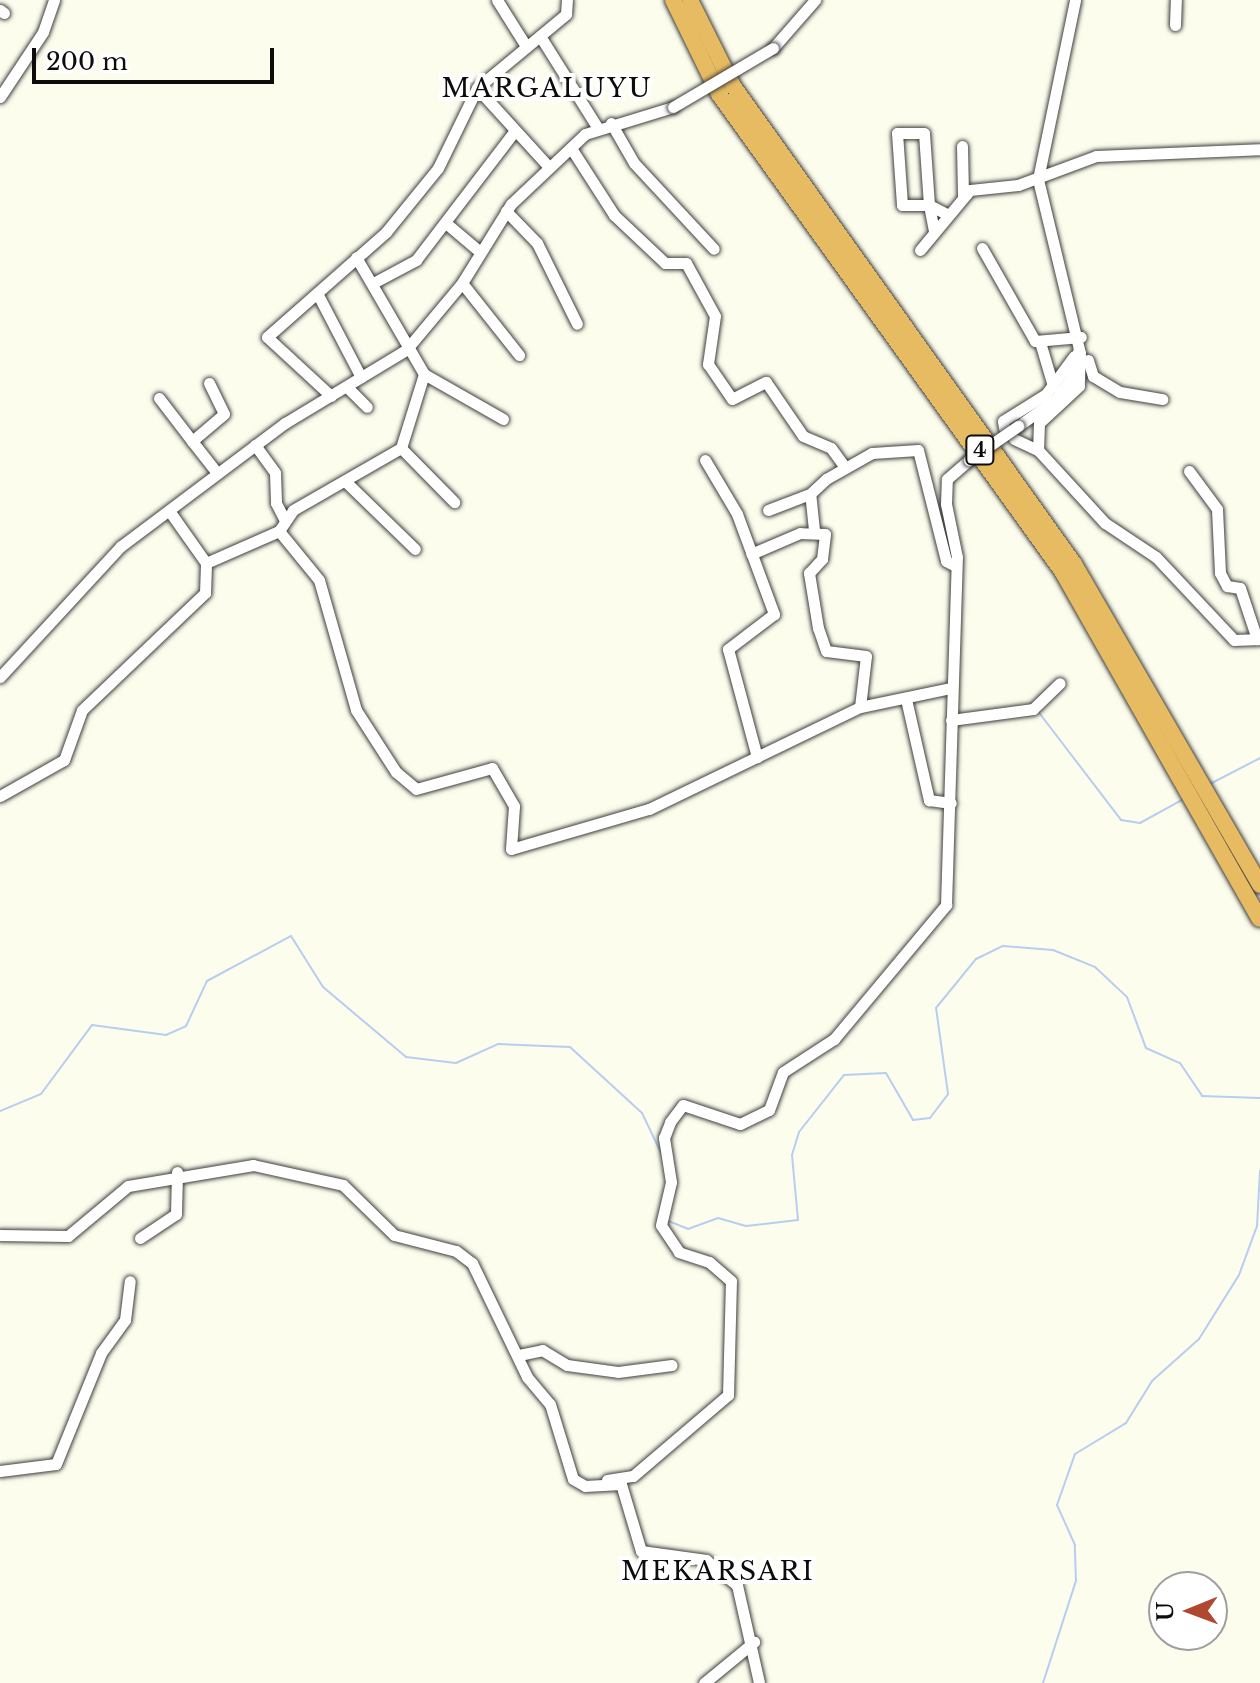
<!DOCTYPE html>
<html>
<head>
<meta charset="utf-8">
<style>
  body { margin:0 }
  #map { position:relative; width:1260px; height:1683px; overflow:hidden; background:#fdfded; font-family:"Libre Baskerville",serif }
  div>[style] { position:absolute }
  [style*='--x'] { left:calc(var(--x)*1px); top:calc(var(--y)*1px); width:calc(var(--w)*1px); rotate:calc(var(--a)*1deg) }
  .stream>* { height:2px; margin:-1px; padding:0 1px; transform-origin:1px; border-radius:1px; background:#b6cef0 }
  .roads { filter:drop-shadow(0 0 2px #3f3f3f) drop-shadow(0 0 2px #3f3f3f) }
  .minor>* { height:11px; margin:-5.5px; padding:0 5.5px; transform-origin:5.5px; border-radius:5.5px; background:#fff }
  .highway>* { height:16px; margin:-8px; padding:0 8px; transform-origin:8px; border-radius:8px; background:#e7bb61 }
  .bridges { filter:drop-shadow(0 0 2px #3f3f3f) drop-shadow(0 0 2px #3f3f3f) }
  .minor-bridge>* { height:11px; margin:-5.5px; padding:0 5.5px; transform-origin:5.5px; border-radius:5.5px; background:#fff }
  span { translate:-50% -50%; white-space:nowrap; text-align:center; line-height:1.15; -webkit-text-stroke:8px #fff; paint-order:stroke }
  .shield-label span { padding:2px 6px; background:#fff; border:2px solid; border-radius:6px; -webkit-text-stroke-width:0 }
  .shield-label { font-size:20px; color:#0c0c0c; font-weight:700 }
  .quarter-label { font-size:26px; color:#0c0c0c; letter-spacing:2px }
  .north { position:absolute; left:1148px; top:1571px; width:80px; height:80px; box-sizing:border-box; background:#fff; border:2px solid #9e9e9e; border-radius:50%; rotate:269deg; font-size:22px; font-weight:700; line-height:32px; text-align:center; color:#0c0c0c }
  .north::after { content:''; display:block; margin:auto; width:28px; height:36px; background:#af4731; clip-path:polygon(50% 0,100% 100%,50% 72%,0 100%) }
  .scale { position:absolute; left:32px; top:48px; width:242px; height:36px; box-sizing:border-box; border:4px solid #0c0c0c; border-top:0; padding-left:10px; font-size:24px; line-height:28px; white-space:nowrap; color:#0c0c0c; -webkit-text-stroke:6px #fff; paint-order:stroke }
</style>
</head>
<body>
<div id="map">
  <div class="stream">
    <i style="--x:1037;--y:710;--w:138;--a:52.6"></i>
    <i style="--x:1121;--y:820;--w:19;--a:9"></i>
    <i style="--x:1140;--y:823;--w:48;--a:-28.7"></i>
    <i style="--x:1208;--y:785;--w:59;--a:-27.4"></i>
    <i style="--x:0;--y:1111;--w:44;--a:-22.5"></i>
    <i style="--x:41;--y:1094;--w:86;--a:-53.5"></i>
    <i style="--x:92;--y:1025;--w:75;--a:7.7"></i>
    <i style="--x:166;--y:1035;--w:22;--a:-24"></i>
    <i style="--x:186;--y:1026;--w:50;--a:-65"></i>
    <i style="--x:207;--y:981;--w:95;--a:-28.2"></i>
    <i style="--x:291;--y:936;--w:60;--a:57.9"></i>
    <i style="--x:323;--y:987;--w:109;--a:40.1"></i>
    <i style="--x:406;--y:1057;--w:50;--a:6.8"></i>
    <i style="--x:456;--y:1063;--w:46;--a:-24.3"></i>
    <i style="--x:498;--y:1044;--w:72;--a:2.4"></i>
    <i style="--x:570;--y:1047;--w:98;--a:42.5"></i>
    <i style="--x:642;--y:1113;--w:47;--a:64.5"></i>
    <i style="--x:666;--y:1220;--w:24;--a:22"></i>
    <i style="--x:688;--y:1229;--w:32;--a:-20"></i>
    <i style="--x:718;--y:1218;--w:29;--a:16"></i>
    <i style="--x:746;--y:1226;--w:52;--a:-6.6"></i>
    <i style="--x:798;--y:1220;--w:65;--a:-95.3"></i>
    <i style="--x:792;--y:1155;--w:24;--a:-73"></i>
    <i style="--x:799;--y:1132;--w:73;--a:-51.7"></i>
    <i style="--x:844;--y:1075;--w:42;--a:-2.7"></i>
    <i style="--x:886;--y:1073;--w:54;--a:60.1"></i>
    <i style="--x:913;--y:1120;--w:17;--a:-7"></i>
    <i style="--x:930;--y:1118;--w:30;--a:-53"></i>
    <i style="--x:948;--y:1094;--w:87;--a:-97.9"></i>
    <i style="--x:936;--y:1008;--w:63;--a:-50.8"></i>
    <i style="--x:976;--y:959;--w:30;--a:-26"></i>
    <i style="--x:1003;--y:946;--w:50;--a:4.6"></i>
    <i style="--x:1053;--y:950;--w:45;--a:22"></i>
    <i style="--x:1095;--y:967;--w:44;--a:43.2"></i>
    <i style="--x:1127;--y:997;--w:54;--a:69.6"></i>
    <i style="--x:1146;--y:1048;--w:37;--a:24"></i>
    <i style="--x:1180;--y:1063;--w:40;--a:56"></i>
    <i style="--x:1202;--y:1096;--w:58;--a:2"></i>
    <i style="--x:1043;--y:1683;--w:107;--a:-72.1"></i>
    <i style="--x:1076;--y:1581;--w:36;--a:-92"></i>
    <i style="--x:1075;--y:1545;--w:44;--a:-114.2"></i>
    <i style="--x:1057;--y:1505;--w:54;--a:-70.6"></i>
    <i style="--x:1075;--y:1454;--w:60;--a:-31.3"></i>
    <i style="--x:1126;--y:1423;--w:49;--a:-58.2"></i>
    <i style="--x:1152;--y:1381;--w:63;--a:-41.8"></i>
    <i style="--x:1199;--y:1339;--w:75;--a:-58"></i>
    <i style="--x:1239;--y:1275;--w:52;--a:-69.8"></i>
    <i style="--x:1257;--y:1226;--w:55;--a:-86.9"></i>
  </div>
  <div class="roads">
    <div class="minor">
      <i style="--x:497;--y:0;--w:54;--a:57.8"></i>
      <i style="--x:0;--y:10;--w:5;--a:37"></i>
      <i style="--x:1175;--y:25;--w:25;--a:-88"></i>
      <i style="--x:540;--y:36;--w:107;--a:57.9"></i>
      <i style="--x:773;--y:48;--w:64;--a:-48.8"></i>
      <i style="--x:477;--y:88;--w:105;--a:47.7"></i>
      <i style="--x:0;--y:97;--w:78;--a:-56.5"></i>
      <i style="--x:43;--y:32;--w:34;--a:-71"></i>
      <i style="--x:611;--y:123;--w:46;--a:60.1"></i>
      <i style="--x:634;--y:163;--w:117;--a:47.1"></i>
      <i style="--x:962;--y:146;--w:49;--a:88.8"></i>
      <i style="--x:571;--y:148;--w:80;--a:57.3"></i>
      <i style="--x:614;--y:215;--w:70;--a:43.3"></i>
      <i style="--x:665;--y:263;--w:21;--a:0"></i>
      <i style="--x:686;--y:263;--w:60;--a:61.3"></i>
      <i style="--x:715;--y:316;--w:49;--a:98.3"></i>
      <i style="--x:708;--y:364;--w:42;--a:55.6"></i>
      <i style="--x:732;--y:399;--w:38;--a:-27"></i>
      <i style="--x:766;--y:382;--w:65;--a:55.6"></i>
      <i style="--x:803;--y:436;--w:30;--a:23"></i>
      <i style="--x:831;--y:448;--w:24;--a:54"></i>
      <i style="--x:506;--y:211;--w:45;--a:45.9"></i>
      <i style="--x:537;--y:243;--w:90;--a:63.7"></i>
      <i style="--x:447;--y:224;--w:43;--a:40.3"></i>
      <i style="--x:934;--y:231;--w:26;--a:-101"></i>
      <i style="--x:929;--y:205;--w:72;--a:-94"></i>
      <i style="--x:924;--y:133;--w:27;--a:180"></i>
      <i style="--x:897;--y:133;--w:72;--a:86"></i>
      <i style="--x:902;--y:205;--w:27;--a:0"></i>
      <i style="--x:929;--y:205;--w:20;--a:27"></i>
      <i style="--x:982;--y:248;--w:107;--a:60.3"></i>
      <i style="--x:1035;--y:341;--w:46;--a:-5"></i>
      <i style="--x:920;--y:250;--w:78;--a:-50.2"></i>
      <i style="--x:970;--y:190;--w:48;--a:-5.9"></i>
      <i style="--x:1018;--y:185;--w:83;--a:-20.4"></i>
      <i style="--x:1096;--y:156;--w:164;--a:-2.4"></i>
      <i style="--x:375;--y:282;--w:47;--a:-28.2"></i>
      <i style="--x:416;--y:260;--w:160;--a:-52.6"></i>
      <i style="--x:462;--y:283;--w:92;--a:51.6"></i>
      <i style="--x:317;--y:293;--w:95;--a:62.4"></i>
      <i style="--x:1040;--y:342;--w:46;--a:73.5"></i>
      <i style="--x:1080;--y:352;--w:34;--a:92"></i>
      <i style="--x:1079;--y:386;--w:54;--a:137.2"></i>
      <i style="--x:1039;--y:423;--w:27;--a:92"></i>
      <i style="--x:1038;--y:450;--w:99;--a:47.5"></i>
      <i style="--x:1105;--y:523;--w:61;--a:33.7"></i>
      <i style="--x:1156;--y:557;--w:114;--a:46.8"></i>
      <i style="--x:1234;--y:640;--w:26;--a:-2"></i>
      <i style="--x:1088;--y:360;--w:17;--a:73"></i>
      <i style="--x:1093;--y:376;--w:31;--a:31"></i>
      <i style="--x:1120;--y:392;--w:43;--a:9.5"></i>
      <i style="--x:424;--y:374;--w:91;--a:29.7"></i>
      <i style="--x:209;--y:383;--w:34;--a:64"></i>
      <i style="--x:224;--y:414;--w:42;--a:139.8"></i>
      <i style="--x:192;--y:441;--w:39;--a:52"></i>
      <i style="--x:347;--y:387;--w:28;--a:45"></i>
      <i style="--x:331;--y:396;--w:87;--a:-137.3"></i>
      <i style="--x:267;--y:337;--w:159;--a:-41.4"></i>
      <i style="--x:386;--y:232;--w:82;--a:-50.9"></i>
      <i style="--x:438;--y:168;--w:89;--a:-64"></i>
      <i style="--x:477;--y:88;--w:116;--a:-39.7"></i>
      <i style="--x:566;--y:14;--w:14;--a:-86"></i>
      <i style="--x:159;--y:398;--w:54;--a:52.5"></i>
      <i style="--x:1018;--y:426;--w:45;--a:-35.1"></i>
      <i style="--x:1055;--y:400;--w:27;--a:-54"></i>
      <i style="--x:1071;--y:378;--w:30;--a:-75"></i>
      <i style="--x:1079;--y:349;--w:175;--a:-103.6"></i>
      <i style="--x:1038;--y:179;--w:183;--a:-78.3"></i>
      <i style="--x:1004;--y:428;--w:7;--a:-98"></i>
      <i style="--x:1003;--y:421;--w:51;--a:-32.1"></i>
      <i style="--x:1046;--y:394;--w:47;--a:-53.6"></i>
      <i style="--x:1014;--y:439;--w:26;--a:25"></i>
      <i style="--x:255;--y:445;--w:34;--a:54"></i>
      <i style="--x:275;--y:473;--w:30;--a:88"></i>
      <i style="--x:276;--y:503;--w:20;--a:63"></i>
      <i style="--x:401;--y:448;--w:76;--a:45.5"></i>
      <i style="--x:705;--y:460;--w:63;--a:59.3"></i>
      <i style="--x:737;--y:514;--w:107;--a:69.7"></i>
      <i style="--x:774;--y:614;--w:58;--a:142.7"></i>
      <i style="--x:728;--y:649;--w:112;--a:75"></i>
      <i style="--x:1189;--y:471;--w:47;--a:53.6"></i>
      <i style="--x:1217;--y:509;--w:64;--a:87.3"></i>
      <i style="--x:1220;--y:573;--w:15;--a:62"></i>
      <i style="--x:1227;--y:586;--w:13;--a:9"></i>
      <i style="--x:1240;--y:588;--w:54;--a:71.6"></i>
      <i style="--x:346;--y:482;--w:96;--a:44.2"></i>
      <i style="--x:768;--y:510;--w:45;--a:-20.9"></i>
      <i style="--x:170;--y:512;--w:62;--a:54.8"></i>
      <i style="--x:814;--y:530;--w:36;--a:-96"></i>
      <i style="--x:810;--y:494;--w:22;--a:-43"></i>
      <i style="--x:826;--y:479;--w:53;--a:-29.5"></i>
      <i style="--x:872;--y:453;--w:46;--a:-3.7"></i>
      <i style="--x:918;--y:450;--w:114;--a:75.8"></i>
      <i style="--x:946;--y:561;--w:11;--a:27"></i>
      <i style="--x:279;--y:531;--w:63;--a:50.8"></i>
      <i style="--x:319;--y:580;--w:135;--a:74.1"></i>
      <i style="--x:356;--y:710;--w:74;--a:57.2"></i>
      <i style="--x:396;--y:772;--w:26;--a:40"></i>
      <i style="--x:416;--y:789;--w:79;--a:-15.4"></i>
      <i style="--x:492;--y:768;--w:44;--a:59.9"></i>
      <i style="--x:514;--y:806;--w:43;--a:94"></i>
      <i style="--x:511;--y:849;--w:144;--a:-16.2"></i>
      <i style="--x:649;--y:809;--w:234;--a:-25.8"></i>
      <i style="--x:860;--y:707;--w:51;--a:-83.3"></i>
      <i style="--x:866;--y:656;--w:40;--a:-172.9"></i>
      <i style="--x:826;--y:651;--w:24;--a:-109"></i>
      <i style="--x:818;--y:628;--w:56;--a:-99.3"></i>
      <i style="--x:809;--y:573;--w:19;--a:-47"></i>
      <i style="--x:822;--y:559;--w:25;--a:-83"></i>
      <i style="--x:825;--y:534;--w:25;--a:-178"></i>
      <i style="--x:800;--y:533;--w:53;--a:156.8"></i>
      <i style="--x:0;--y:677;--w:178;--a:-47.3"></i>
      <i style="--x:121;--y:546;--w:205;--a:-36.9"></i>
      <i style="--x:285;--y:423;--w:141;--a:-31.1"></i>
      <i style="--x:406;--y:350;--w:87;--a:-50.1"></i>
      <i style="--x:462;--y:283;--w:93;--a:-58.2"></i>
      <i style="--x:511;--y:204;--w:102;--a:-43.4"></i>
      <i style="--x:585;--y:134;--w:92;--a:-17.1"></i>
      <i style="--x:906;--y:699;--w:104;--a:77.2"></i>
      <i style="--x:929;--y:800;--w:22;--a:8"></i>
      <i style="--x:860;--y:707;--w:92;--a:-11.9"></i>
      <i style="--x:951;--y:720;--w:83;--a:-7.6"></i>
      <i style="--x:1033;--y:709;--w:37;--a:-44"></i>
      <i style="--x:0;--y:796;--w:73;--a:-29.4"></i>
      <i style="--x:64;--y:760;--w:53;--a:-70.2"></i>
      <i style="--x:82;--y:710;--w:170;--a:-43.6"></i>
      <i style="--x:205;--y:593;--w:30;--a:-88"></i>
      <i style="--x:206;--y:563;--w:80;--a:-23.7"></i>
      <i style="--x:279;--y:531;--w:25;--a:-56"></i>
      <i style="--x:293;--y:510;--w:125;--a:-29.9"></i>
      <i style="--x:401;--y:448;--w:77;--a:-72.7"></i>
      <i style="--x:424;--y:374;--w:135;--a:-120.2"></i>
      <i style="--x:0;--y:1235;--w:68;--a:0.8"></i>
      <i style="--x:68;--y:1236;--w:78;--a:-39.8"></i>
      <i style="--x:128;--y:1186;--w:127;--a:-9.5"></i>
      <i style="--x:253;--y:1165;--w:92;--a:12.5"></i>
      <i style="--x:343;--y:1185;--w:71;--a:44.4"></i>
      <i style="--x:394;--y:1235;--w:64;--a:14.5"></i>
      <i style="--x:456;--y:1251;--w:20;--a:37"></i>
      <i style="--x:472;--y:1263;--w:127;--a:64.2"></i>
      <i style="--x:527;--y:1377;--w:35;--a:50"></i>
      <i style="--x:550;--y:1404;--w:78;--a:73"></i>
      <i style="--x:573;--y:1479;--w:14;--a:30"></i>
      <i style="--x:585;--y:1486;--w:36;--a:-3"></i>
      <i style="--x:621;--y:1484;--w:70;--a:73.4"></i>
      <i style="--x:641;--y:1551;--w:66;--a:7.9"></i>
      <i style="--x:706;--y:1560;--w:40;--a:39"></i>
      <i style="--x:737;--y:1585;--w:100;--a:77.3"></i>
      <i style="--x:140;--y:1238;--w:43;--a:-33.7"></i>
      <i style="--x:176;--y:1214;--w:42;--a:-88.6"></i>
      <i style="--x:519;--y:1355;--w:24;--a:-12"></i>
      <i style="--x:542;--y:1350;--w:29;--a:31"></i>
      <i style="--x:567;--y:1365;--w:51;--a:7.8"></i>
      <i style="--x:618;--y:1372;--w:54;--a:-7.4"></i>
      <i style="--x:0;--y:1471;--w:56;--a:-7.1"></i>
      <i style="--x:56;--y:1464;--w:120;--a:-67.9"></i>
      <i style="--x:101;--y:1353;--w:41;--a:-54"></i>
      <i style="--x:125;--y:1320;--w:39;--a:-83"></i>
      <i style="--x:607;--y:1480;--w:26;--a:-9"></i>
      <i style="--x:633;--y:1476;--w:125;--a:-40.5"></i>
      <i style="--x:728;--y:1395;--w:114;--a:-88.5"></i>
      <i style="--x:731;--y:1281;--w:29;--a:-139"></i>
      <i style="--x:709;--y:1262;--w:32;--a:-162"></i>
      <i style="--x:679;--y:1252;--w:32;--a:-124"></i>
      <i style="--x:661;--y:1225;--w:44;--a:-76.9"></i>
      <i style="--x:671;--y:1182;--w:45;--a:-99"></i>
      <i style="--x:664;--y:1138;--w:17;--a:-69"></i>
      <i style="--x:670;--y:1122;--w:21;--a:-53"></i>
      <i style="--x:683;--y:1105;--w:60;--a:18.4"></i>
      <i style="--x:740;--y:1124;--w:32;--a:-26"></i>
      <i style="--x:769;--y:1110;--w:40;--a:-69.8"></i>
      <i style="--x:783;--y:1072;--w:61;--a:-32.9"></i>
      <i style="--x:834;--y:1039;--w:175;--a:-50.1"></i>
      <i style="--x:946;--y:905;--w:348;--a:-88.2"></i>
      <i style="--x:957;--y:557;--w:54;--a:-101.7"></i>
      <i style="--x:946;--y:504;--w:25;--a:-88"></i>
      <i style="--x:947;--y:479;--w:29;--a:-41"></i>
      <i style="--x:704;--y:1683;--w:65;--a:-39.4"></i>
    </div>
    <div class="highway">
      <i style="--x:673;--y:0;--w:105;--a:63.9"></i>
      <i style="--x:719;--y:94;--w:588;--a:54.28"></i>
      <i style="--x:1062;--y:571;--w:400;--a:60.4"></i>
      <i style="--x:690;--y:0;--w:96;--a:63.4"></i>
      <i style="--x:733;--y:86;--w:587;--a:54.5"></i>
      <i style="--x:1074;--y:564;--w:371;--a:59.9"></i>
    </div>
  </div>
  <div class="bridges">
    <div class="minor-bridge">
      <i style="--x:673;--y:107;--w:116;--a:-30.5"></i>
      <i style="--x:969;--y:460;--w:60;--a:-34.8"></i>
    </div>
  </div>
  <div class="shield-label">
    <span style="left:980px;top:450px">4</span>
  </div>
  <div class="quarter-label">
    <span style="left:547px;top:89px">MARGALUYU</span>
    <span style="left:718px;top:1572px">MEKARSARI</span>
  </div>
  <div class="north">U</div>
  <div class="scale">200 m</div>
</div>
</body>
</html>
